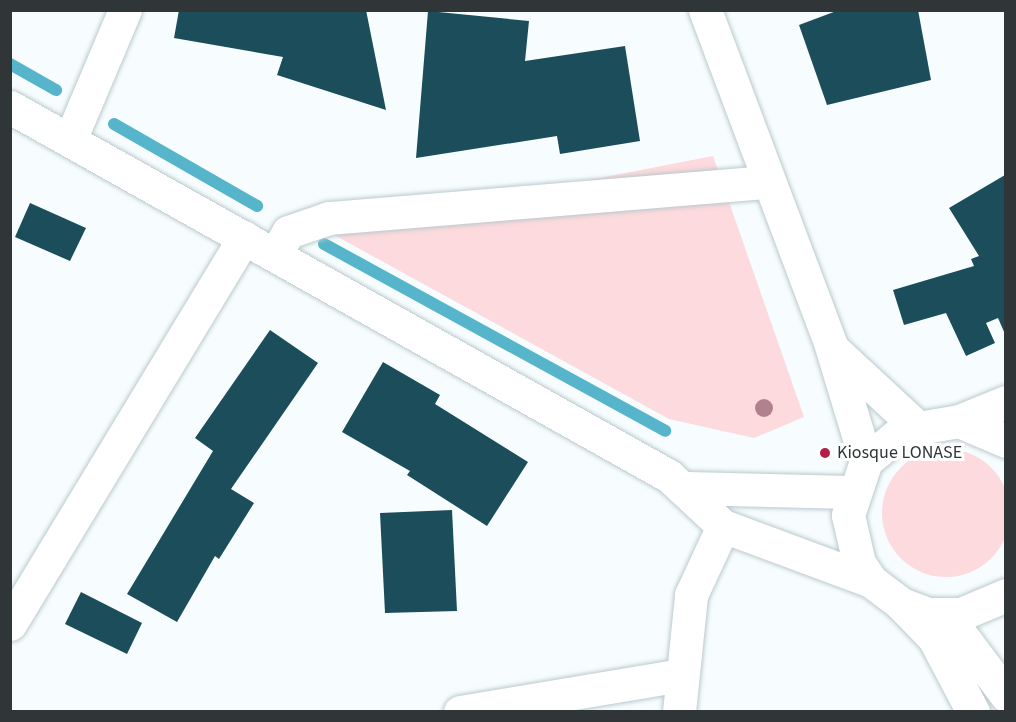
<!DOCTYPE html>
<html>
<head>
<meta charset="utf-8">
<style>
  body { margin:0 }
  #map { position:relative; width:1016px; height:722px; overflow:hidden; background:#f7fdfe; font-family:"Source Sans 3",sans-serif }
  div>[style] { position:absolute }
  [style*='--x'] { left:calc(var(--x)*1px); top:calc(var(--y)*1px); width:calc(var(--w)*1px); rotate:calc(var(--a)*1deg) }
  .green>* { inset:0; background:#fcdadd }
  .round { border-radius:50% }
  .stream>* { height:12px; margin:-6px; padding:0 6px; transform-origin:6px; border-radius:6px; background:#56b5cb }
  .building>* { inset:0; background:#1b4e5a }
  .roads { filter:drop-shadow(0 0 2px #bbc9cd) drop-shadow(0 0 2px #bbc9cd) }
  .street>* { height:33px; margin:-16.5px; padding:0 16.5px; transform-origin:16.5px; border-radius:16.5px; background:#fff }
  .secondary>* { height:33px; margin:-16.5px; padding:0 16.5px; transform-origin:16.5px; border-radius:16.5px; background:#fff }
  .trees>* { width:18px; height:18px; margin:-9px; border-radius:50%; background:#b1828e }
  .dots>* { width:16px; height:16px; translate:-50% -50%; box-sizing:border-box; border:3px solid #fff; border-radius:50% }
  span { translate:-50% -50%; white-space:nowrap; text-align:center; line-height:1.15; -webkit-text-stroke:6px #fff; paint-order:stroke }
  .poi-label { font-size:18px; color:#303637 }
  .left { translate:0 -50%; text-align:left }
  .frame { position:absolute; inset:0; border:12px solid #303637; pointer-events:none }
</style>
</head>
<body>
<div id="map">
  <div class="green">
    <i style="clip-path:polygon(713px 156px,804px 417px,754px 438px,669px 419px,327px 231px)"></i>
    <i class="round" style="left:882px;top:449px;width:128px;height:128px"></i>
  </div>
  <div class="stream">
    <i style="--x:10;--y:64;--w:53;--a:29.5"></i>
    <i style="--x:114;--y:124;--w:165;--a:29.8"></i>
    <i style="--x:324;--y:244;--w:389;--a:28.7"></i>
  </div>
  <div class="building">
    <i style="clip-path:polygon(179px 10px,366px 10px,386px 110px,277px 75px,283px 57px,174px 38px)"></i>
    <i style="clip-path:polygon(839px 10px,918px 10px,931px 80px,827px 105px,799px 25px)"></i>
    <i style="clip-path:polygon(428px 11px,529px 21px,525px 61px,625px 46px,640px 141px,560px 154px,557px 136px,416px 158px)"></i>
    <i style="clip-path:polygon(1005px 175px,1005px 334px,998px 318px,986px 323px,995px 343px,966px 356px,946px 313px,904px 325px,893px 290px,974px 266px,971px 259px,979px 256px,949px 208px)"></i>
    <i style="clip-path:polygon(30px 203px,86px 228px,70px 261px,15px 237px)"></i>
    <i style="clip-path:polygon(270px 330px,318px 363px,231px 489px,254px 503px,219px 559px,215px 556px,177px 622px,127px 594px,213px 451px,195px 438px)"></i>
    <i style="clip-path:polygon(383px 362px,440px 395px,435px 404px,528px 462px,487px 526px,407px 475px,410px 471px,342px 432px)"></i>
    <i style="clip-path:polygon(452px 510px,457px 611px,385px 613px,380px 513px)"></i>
    <i style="clip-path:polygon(81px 592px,142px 623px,127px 654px,65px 624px)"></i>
  </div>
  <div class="roads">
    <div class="street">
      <i style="--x:70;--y:140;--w:141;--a:-67.1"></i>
      <i style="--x:276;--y:253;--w:24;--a:-60"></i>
      <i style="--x:288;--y:232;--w:43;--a:-18.9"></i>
      <i style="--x:329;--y:218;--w:439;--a:-4.7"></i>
      <i style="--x:10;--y:624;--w:452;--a:-58.8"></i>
      <i style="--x:460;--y:712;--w:223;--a:-9.5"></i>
      <i style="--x:679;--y:712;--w:118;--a:-84.1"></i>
      <i style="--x:691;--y:595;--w:76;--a:-65.1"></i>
    </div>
    <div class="secondary">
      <i style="--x:705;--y:10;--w:359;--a:69.4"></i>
      <i style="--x:831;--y:346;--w:120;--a:73.1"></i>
      <i style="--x:10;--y:107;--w:755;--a:29.25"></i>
      <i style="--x:669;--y:476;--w:74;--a:42.8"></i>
      <i style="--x:723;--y:526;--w:158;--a:20.4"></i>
      <i style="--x:835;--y:351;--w:109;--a:42.8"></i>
      <i style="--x:959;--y:421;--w:51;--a:-22"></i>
      <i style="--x:1006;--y:441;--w:51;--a:-156.9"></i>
      <i style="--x:959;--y:421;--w:58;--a:170"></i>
      <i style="--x:902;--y:431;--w:47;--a:140.2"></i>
      <i style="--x:866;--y:461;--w:57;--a:108.4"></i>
      <i style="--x:848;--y:515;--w:49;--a:77.1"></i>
      <i style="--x:859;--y:563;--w:22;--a:56"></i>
      <i style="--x:871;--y:581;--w:38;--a:37"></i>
      <i style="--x:901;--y:604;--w:29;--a:20"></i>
      <i style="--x:928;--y:614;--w:33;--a:0"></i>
      <i style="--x:961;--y:614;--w:49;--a:-22.9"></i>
      <i style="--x:685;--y:488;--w:167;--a:1.4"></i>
      <i style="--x:902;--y:605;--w:46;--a:45.9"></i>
      <i style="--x:934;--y:638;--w:84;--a:62.2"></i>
      <i style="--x:946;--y:615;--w:100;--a:53.1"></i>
    </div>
  </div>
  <div class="trees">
    <i style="left:764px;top:408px"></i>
  </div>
  <div class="dots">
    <i style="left:825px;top:453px;background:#b11f48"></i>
  </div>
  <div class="poi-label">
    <span class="left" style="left:837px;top:453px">Kiosque LONASE</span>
  </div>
  <div class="frame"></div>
</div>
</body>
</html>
